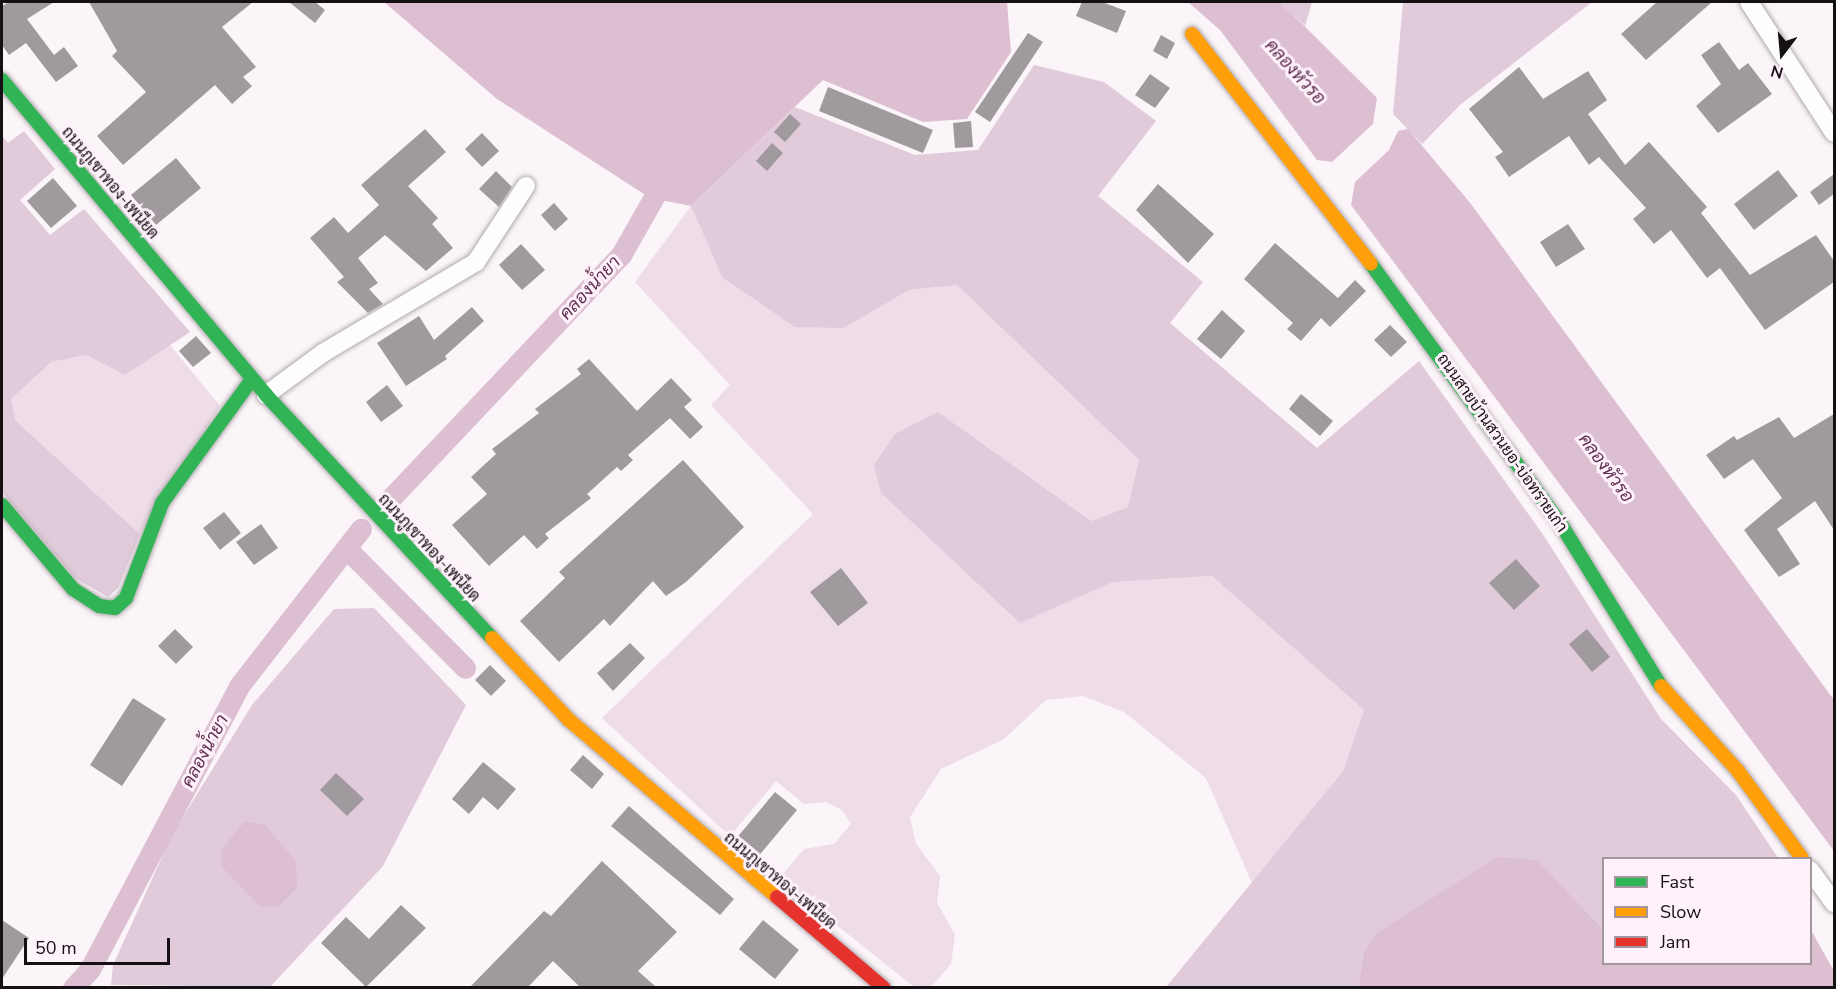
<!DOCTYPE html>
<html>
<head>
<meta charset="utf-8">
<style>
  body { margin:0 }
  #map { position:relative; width:1836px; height:989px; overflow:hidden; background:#fbf4f8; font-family:"Nunito Sans",Sarabun,sans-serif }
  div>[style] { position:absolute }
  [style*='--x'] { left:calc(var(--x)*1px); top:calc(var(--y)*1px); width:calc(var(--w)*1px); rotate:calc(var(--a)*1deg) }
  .green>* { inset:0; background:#eedce8 }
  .forest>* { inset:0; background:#e1cad9 }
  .water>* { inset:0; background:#dcc0d2 }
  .canal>* { height:21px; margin:-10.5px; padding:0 10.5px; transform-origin:10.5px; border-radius:10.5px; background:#dcc0d2 }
  .building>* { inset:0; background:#a09a9e }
  .roads { filter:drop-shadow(0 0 2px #b0aaae) drop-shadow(0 0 2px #b0aaae) }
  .street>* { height:18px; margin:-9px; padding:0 9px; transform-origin:9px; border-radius:9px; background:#fefdfe }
  .fast>* { height:14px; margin:-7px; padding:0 7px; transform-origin:7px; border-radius:7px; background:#30b455 }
  .slow>* { height:14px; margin:-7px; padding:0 7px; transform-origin:7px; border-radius:7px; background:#ff9f0a }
  .jam>* { height:14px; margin:-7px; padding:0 7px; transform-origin:7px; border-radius:7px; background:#e5322d }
  span { translate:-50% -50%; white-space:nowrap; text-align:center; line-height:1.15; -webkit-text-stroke:6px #fef1f9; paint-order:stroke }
  .street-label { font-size:16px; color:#151014 }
  .water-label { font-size:18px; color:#603053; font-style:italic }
  .frame { position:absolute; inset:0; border:3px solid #151014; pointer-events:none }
  .legend { position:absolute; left:1602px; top:857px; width:210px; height:108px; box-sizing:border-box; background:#fef1f9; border:2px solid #a1979d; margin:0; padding:8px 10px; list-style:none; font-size:18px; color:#151014 }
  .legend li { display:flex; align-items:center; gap:12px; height:30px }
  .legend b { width:30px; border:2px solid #a1979d }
  .north { position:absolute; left:1752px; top:24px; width:60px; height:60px; -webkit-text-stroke:4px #fef1f9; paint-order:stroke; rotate:196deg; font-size:16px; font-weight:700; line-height:24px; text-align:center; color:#151014 }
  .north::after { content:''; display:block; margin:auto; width:21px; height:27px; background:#151014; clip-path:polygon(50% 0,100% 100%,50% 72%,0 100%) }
  .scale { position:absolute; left:24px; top:938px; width:146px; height:27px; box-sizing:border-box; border:3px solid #151014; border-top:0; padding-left:8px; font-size:18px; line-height:21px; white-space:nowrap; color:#151014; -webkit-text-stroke:4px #fef1f9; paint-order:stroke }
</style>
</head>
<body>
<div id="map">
  <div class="green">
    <i style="clip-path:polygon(691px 206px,722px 277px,844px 328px,909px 290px,957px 285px,1140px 461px,1128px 507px,1091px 521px,938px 412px,1019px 623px,1113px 582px,1212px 576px,1364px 710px,1343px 771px,1252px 883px,1206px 778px,1124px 712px,1083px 696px,1046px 700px,1004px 739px,941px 769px,910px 817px,916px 844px,940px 876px,937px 903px,955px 935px,951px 964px,931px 987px,914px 987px,779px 879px,804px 849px,834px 844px,851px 824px,842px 810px,826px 802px,804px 804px,776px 781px,730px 836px,602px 718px,813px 514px,711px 405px,730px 385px,635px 282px)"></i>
    <i style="clip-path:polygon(170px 345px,220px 406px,140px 534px,16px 421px,11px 399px,50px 362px,86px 355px,125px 375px)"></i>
  </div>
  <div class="forest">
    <i style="clip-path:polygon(1280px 2px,1312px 2px,1305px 26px)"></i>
    <i style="clip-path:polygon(1403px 2px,1592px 2px,1460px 105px,1422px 144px,1393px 114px)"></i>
    <i style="clip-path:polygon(1034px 65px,1104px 82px,1156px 121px,1098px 196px,1203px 282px,1170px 323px,1317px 448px,1419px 361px,1544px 536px,1661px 719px,1736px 795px,1778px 858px,1604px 858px,1603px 929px,1538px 860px,1363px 955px,1358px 987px,1166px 987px,1343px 771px,1364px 710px,1212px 576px,1113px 582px,1020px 623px,881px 493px,874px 465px,895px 434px,938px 412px,1091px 521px,1128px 507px,1139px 460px,957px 285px,909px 290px,844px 328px,795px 327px,722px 277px,691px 206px,795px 107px,915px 155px,978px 150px)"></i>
    <i style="clip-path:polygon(24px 131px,55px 169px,20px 200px,50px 235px,84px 209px,190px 332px,125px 375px,86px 355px,51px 362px,11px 399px,16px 421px,140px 534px,118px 588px,108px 597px,75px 578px,2px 492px,2px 136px,8px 143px)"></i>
    <i style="clip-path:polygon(374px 608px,466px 705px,383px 866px,270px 987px,111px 985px,113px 965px,173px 833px,252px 705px,334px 609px)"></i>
  </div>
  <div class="water">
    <i style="clip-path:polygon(384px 2px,1007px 2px,1011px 52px,967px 119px,923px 122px,823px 80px,691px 206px,650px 198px,497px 99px)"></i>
    <i style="clip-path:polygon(1188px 2px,1280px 2px,1377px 98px,1373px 124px,1332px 162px,1317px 160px,1220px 30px)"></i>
    <i style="clip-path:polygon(1408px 129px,1471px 204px,1834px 700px,1834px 851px,1351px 205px,1355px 182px,1389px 150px,1398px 131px)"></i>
    <i style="clip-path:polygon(245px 821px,265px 825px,296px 861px,297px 888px,278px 907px,259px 906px,222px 867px,221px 850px)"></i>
    <i style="clip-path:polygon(1497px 857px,1538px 860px,1603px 929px,1604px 964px,1810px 964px,1811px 930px,1834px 971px,1834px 987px,1358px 987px,1363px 955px,1377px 933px)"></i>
  </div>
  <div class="canal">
    <i style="--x:391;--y:498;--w:335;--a:-46.6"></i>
    <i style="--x:621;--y:255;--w:93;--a:-60.4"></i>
    <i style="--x:346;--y:548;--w:169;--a:45.2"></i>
    <i style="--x:73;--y:988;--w:25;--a:-48"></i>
    <i style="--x:90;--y:969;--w:320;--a:-62.2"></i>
    <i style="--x:239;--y:686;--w:199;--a:-52.2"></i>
  </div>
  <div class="building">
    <i style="clip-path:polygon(9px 2px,54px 2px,27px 19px,54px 55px,64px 47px,78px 66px,56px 82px,26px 43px,9px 55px,2px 45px,2px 6px)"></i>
    <i style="clip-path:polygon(89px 2px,253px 2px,222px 27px,256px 67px,243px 77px,252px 86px,232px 104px,215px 85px,123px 165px,97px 136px,146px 92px,112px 56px,117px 51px)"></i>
    <i style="clip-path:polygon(289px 2px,315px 2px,325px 10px,315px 23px)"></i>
    <i style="clip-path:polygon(1082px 2px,1102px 2px,1126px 11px,1117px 33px,1076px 16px)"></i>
    <i style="clip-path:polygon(1657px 2px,1712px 2px,1646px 60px,1621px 34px)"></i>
    <i style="clip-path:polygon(1028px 33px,1043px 42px,990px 122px,975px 112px)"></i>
    <i style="clip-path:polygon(1161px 35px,1175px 43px,1167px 59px,1153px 51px)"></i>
    <i style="clip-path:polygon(1719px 42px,1739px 70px,1748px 63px,1772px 94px,1718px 133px,1696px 106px,1721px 84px,1701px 55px)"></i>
    <i style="clip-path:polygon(1519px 67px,1543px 99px,1588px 71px,1607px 100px,1588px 114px,1625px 165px,1649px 142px,1707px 207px,1701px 213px,1750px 275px,1816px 235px,1834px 261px,1834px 282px,1765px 330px,1720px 268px,1707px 278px,1671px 230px,1654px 244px,1633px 219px,1646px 208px,1599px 157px,1589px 165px,1569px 136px,1509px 177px,1495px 157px,1503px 152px,1469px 109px)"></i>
    <i style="clip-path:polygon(1150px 74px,1170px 88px,1155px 108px,1135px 95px)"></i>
    <i style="clip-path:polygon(828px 87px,933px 130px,923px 153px,819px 111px)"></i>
    <i style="clip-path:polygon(790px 114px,801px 124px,785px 142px,774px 132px)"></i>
    <i style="clip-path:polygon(971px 121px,973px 147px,955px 148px,953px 123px)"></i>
    <i style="clip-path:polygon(425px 129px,446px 152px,408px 186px,438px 218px,432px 224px,453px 248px,426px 271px,385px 235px,358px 258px,378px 283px,369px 289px,383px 304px,368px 313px,337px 282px,344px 277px,310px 238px,334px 217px,348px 233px,379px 205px,361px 185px)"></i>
    <i style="clip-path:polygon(482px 133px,499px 151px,482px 167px,465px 149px)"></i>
    <i style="clip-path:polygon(772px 143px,783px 153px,767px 171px,756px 161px)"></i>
    <i style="clip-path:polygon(176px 158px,201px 188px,156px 225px,131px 195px)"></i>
    <i style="clip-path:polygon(1778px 170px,1798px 196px,1754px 230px,1734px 204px)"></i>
    <i style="clip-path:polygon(496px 171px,512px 187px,499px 207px,479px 189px)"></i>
    <i style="clip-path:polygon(1834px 174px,1834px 194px,1819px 205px,1810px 192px)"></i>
    <i style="clip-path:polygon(53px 178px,77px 206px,51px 228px,27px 201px)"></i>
    <i style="clip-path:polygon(1158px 184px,1214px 234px,1188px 263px,1136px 210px)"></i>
    <i style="clip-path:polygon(554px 203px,568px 219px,555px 231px,541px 215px)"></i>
    <i style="clip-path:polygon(1568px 224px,1585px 249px,1556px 267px,1540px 242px)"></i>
    <i style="clip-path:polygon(1275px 243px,1338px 298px,1355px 280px,1366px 291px,1330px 327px,1321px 318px,1301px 341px,1287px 329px,1293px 323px,1244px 279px)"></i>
    <i style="clip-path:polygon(521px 244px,545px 270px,522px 290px,499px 265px)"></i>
    <i style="clip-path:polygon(472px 307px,484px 321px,445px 356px,447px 359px,406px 386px,377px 343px,419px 316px,434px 340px)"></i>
    <i style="clip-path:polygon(1222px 310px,1245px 331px,1221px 359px,1197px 339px)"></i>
    <i style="clip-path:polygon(1390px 325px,1407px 342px,1391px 357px,1374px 340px)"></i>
    <i style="clip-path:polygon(196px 336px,211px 353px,193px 367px,179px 351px)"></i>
    <i style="clip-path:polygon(589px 359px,637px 411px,671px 378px,692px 400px,684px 407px,703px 427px,690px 439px,670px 418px,628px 455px,633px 460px,621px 471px,617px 467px,587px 494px,591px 498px,545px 534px,549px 538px,537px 549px,524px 535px,489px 566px,452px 525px,487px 494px,471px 477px,496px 454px,492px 449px,539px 413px,535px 409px,581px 374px,577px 369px)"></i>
    <i style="clip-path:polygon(387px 385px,403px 406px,381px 422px,366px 402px)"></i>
    <i style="clip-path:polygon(1301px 394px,1333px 421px,1320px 436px,1289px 409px)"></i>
    <i style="clip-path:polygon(1834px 414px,1834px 530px,1815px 501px,1777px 529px,1800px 564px,1779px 577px,1744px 530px,1782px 498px,1753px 459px,1724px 479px,1706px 455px,1734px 436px,1737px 440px,1779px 417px,1794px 438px)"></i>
    <i style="clip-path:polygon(683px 460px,744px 527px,686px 582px,666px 596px,653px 581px,610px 626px,604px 619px,559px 662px,520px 621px,565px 578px,559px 572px)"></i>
    <i style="clip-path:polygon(224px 512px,241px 533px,220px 550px,203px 528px)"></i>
    <i style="clip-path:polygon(261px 524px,278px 548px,254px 565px,236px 542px)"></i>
    <i style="clip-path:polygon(1516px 559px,1540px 586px,1514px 610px,1489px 583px)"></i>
    <i style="clip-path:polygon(841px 568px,868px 603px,838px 626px,810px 592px)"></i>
    <i style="clip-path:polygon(175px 629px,193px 647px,176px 664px,158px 646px)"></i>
    <i style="clip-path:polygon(1587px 629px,1610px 657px,1592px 672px,1569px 644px)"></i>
    <i style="clip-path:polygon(630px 643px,645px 658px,613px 691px,597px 673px)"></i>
    <i style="clip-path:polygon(490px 665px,506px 681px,491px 696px,475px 680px)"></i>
    <i style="clip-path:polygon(133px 698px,166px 719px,122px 786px,90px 765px)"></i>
    <i style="clip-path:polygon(583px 755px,604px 774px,592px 789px,570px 770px)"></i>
    <i style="clip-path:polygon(483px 762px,516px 789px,498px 810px,483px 797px,469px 814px,452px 799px)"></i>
    <i style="clip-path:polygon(336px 773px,364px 799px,347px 816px,320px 790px)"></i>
    <i style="clip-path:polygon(775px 792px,797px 810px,757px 858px,735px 840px)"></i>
    <i style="clip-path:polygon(629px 806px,734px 899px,720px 915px,611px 826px)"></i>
    <i style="clip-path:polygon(602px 861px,677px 932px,638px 971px,656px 987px,580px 987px,553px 961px,528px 987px,470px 987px,544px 911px,551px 916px)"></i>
    <i style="clip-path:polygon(401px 905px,426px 928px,366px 987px,321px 943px,346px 917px,369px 939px)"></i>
    <i style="clip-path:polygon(2px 920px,29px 938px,2px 979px)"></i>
    <i style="clip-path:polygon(763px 920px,799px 950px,775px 979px,739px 949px)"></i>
  </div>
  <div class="roads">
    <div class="street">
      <i style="--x:1749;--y:2;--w:156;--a:57"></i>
      <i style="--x:266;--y:395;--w:71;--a:-36.4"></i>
      <i style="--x:323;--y:353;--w:178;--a:-30.7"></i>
      <i style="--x:476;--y:262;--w:91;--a:-56.7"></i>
      <i style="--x:1810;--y:870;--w:41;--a:54"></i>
    </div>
    <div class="fast">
      <i style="--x:2;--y:80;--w:411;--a:50"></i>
      <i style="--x:266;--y:395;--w:332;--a:47.1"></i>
      <i style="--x:1371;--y:264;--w:324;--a:53.9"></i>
      <i style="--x:1562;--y:526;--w:188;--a:58.3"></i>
      <i style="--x:2;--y:505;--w:110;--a:49.8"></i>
      <i style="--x:73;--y:589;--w:31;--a:33"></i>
      <i style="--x:99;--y:606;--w:16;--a:7"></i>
      <i style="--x:115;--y:608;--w:15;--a:-42"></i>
      <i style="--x:126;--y:598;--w:102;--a:-69.2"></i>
      <i style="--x:162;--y:503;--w:153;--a:-54"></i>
    </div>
    <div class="slow">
      <i style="--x:1192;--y:34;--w:291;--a:52.1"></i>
      <i style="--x:492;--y:638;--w:112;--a:46.8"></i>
      <i style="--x:569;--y:720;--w:273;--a:40.4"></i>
      <i style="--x:1661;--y:686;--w:115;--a:47.8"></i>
      <i style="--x:1738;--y:771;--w:108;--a:53.7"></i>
    </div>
    <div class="jam">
      <i style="--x:777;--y:897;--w:140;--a:40.4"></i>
    </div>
  </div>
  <div class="street-label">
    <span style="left:110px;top:183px;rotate:50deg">ถนนภูเขาทอง-เพนียด</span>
    <span style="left:1502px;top:443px;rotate:55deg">ถนนสายบ้านสวนยอ-บ่อทรายเก่า</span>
    <span style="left:429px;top:548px;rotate:47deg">ถนนภูเขาทอง-เพนียด</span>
    <span style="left:780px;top:881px;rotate:40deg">ถนนภูเขาทอง-เพนียด</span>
  </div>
  <div class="water-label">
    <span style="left:1295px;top:72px;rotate:48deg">คลองหัวรอ</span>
    <span style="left:590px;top:288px;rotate:-47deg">คลองน้ำยา</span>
    <span style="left:1606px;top:468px;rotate:54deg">คลองหัวรอ</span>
    <span style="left:205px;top:751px;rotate:-62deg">คลองน้ำยา</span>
  </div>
  <div class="frame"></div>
  <ul class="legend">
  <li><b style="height:8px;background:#30b455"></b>Fast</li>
  <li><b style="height:8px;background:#ff9f0a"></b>Slow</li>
  <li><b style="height:8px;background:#e5322d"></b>Jam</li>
  </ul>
  <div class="north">N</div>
  <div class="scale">50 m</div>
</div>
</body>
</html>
